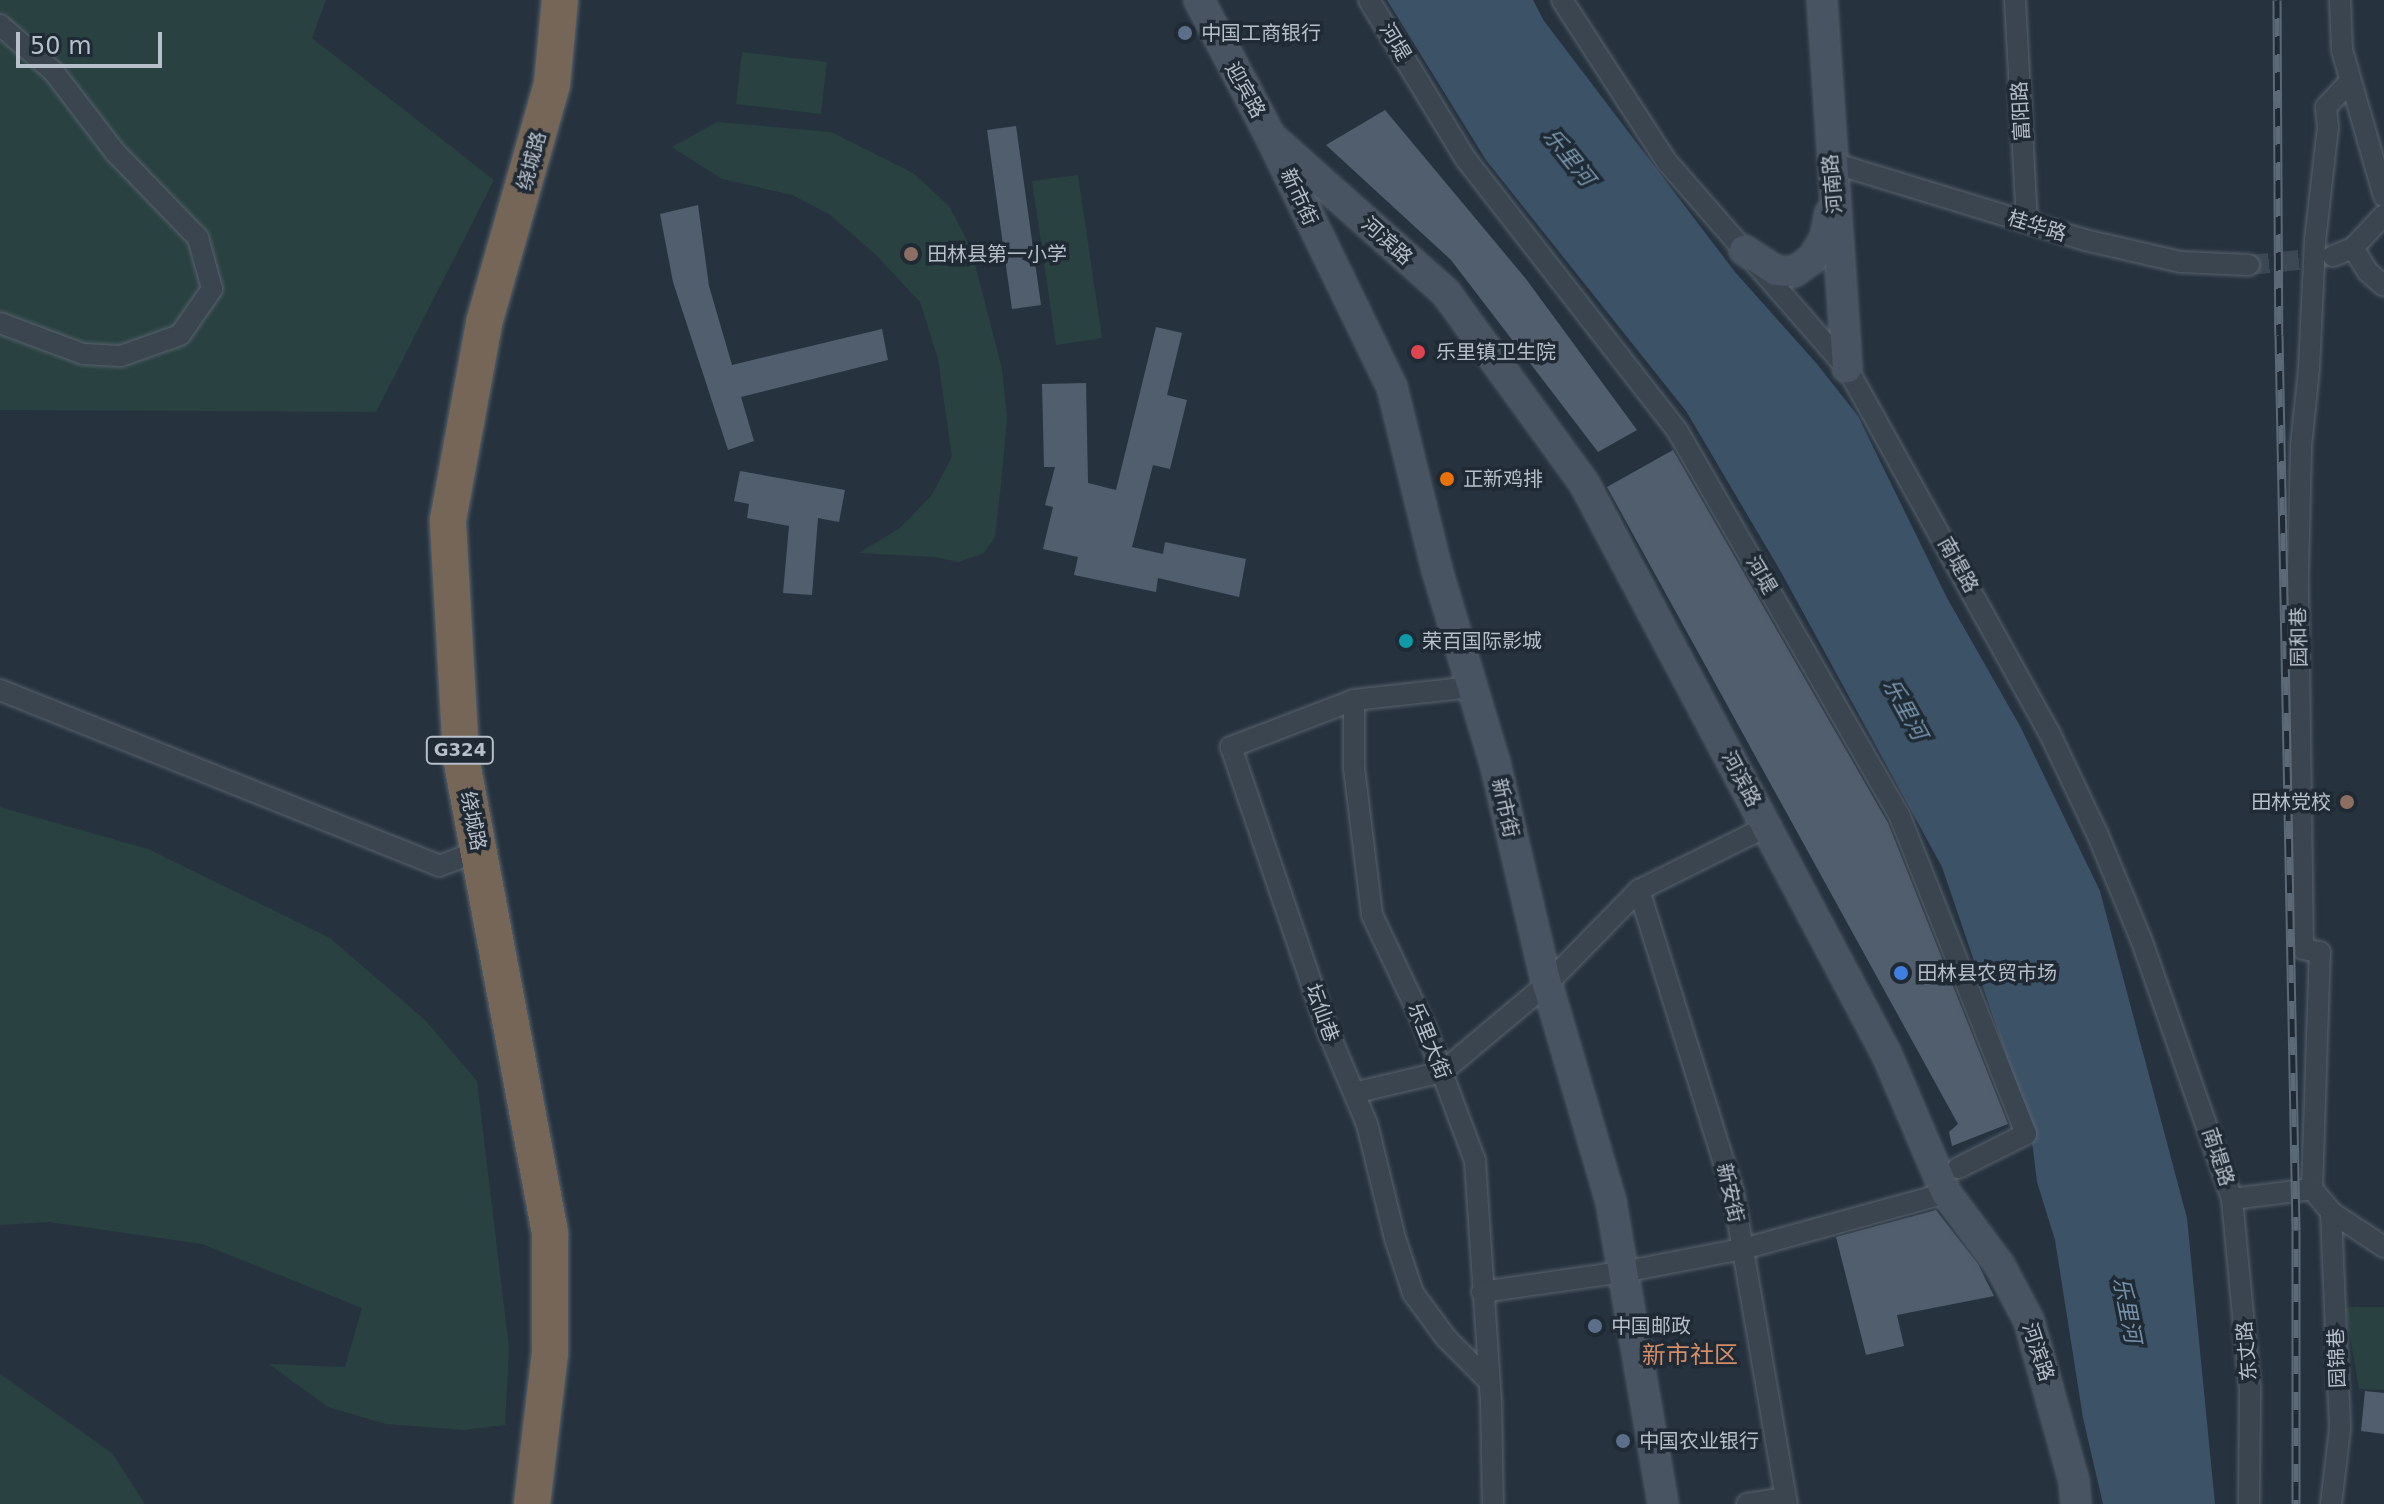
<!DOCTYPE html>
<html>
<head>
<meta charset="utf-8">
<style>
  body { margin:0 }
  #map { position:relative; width:2384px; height:1504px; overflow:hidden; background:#26333f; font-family:"DejaVu Sans","Noto Sans SC",sans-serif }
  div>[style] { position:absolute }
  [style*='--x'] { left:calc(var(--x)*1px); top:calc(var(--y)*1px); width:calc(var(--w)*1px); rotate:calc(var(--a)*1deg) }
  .green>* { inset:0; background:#294141 }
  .water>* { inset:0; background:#3c5267 }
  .building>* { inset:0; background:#515e6d }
  .street-tunnel>* { height:20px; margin-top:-10px; transform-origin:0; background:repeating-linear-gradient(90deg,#3c4854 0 20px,transparent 0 30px) }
  .roads { filter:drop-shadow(0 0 2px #58626d) drop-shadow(0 0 2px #58626d) }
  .street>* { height:20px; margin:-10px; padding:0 10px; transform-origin:10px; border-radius:10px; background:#3a454f }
  .secondary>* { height:28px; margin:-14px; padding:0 14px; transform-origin:14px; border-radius:14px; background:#485462 }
  .highway>* { height:36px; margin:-18px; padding:0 18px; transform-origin:18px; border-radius:18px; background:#756657 }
  .rail>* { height:9px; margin-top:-4.5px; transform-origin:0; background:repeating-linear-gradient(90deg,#1f2a34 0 18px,#5c6976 0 36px); box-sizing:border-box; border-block:2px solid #5c6976 }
  .dots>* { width:22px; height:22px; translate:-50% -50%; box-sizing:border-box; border:4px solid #1f2a34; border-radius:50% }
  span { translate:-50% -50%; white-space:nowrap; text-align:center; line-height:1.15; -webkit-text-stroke:7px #1f2a34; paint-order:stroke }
  .shield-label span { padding:2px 6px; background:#1f2a34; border:2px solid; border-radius:6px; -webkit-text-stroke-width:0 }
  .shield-label { font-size:18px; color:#b6bfca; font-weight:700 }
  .poi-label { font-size:20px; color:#b6bfca }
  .left { translate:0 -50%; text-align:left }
  .right { translate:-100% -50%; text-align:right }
  .street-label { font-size:20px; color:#b6bfca }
  .water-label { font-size:22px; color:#7793ab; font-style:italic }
  .quarter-label { font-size:24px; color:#d38d68 }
  .scale { position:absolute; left:16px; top:32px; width:146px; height:36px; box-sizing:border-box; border:4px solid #b6bfca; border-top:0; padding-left:10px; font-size:24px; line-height:28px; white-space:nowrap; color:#b6bfca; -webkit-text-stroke:6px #1f2a34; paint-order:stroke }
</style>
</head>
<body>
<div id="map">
  <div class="green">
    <i style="clip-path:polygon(0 0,326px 0,312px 38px,494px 180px,376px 412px,0 410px)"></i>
    <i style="clip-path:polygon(742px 52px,827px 62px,821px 114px,736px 104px)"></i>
    <i style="clip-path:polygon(717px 122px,831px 132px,913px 173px,949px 206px,971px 248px,1002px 369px,1007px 418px,1001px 484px,995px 537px,984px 553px,959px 562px,934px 557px,859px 553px,900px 528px,931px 496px,952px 457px,938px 359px,920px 302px,875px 254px,829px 214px,792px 195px,722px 179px,672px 147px)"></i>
    <i style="clip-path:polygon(1078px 175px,1102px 338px,1056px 345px,1032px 181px)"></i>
    <i style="clip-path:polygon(0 807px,148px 849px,330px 938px,425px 1020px,477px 1081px,509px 1348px,505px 1425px,464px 1430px,386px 1424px,328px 1407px,269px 1364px,345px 1367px,362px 1308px,202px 1244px,49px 1222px,0 1225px)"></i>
    <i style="clip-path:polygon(2345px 1307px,2384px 1307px,2384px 1390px,2359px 1389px)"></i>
    <i style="clip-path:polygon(0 1374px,112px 1453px,145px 1504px,0 1504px)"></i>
  </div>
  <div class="water">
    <i style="clip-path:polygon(1387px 0,1533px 0,1544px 21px,1735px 272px,1817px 364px,1858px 416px,1947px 598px,2020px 726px,2100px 891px,2187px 1218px,2215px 1504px,2103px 1504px,2083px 1418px,2055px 1240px,2037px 1182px,2030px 1125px,1942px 867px,1781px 572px,1686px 411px,1486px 160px)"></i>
  </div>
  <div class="building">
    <i style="clip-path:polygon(1385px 110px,1526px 279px,1637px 430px,1598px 452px,1451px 260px,1326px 145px)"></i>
    <i style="clip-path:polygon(1016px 126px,1041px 305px,1012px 309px,987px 130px)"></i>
    <i style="clip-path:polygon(698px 205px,709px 286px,732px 365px,882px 329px,888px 360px,741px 397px,754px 441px,728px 450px,673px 282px,660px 214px)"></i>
    <i style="clip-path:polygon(1156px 327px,1182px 333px,1167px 395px,1187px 400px,1170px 469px,1153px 465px,1132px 547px,1163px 554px,1165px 542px,1246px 559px,1239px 597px,1158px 578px,1156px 592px,1074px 575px,1078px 557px,1043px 549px,1053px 507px,1045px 505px,1055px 467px,1044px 467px,1042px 384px,1086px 383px,1088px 483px,1116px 490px)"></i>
    <i style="clip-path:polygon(1673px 450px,1888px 823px,2008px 1124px,1952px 1146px,1949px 1132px,1958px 1124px,1607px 487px)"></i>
    <i style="clip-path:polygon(740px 471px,845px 490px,839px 522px,818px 518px,812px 595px,783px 593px,789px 526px,747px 518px,749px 504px,734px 501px)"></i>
    <i style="clip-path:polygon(1936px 1210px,1978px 1264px,1994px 1296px,1897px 1315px,1904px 1346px,1866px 1355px,1836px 1237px)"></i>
    <i style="clip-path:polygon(2365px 1391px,2384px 1393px,2384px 1434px,2361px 1431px)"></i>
  </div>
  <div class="street-tunnel">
    <i style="--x:2249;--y:265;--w:80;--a:-5.7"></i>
  </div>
  <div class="roads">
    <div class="street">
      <i style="--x:1369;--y:0;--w:185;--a:58.7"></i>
      <i style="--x:1465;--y:158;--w:347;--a:52.1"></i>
      <i style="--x:1678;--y:432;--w:444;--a:60"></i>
      <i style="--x:1900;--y:817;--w:341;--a:68.3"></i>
      <i style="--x:2026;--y:1134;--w:76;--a:153.4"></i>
      <i style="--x:1562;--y:0;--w:193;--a:57.1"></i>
      <i style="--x:1667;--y:162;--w:274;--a:48.9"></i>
      <i style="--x:1847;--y:368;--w:416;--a:61"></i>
      <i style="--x:2049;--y:732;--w:112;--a:64.6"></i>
      <i style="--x:2097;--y:833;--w:115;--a:67.5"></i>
      <i style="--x:2141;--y:939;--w:275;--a:70.7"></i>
      <i style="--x:2232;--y:1199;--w:190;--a:84.6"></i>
      <i style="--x:2250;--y:1388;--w:116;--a:90.5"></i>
      <i style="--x:2015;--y:0;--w:222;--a:86.9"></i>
      <i style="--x:2340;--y:0;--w:50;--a:87.7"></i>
      <i style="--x:2342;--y:50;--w:152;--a:74"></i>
      <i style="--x:0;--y:25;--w:70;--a:41"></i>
      <i style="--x:53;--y:71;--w:102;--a:52.6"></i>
      <i style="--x:115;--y:152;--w:120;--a:46"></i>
      <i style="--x:198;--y:238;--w:53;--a:74.6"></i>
      <i style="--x:212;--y:289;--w:56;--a:124.8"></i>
      <i style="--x:180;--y:335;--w:63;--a:160.4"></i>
      <i style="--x:121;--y:356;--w:38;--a:-177"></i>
      <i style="--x:83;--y:354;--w:89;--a:-159.5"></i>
      <i style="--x:1830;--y:162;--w:267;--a:17"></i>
      <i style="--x:2085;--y:240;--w:98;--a:12.9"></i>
      <i style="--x:2181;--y:262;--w:68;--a:2.5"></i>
      <i style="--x:2353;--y:248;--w:28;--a:58"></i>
      <i style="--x:2368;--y:272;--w:21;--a:41"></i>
      <i style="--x:2333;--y:256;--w:22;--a:-22"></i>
      <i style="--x:2353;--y:248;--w:45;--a:-46.8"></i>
      <i style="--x:1472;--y:687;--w:119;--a:173.7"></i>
      <i style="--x:1354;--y:700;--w:68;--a:90"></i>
      <i style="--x:1354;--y:768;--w:148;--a:83"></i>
      <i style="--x:1372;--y:915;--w:124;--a:64.7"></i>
      <i style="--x:1425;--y:1027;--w:143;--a:69.5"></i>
      <i style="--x:1475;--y:1161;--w:242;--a:86.2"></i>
      <i style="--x:1491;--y:1402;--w:102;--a:88.9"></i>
      <i style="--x:0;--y:690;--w:473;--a:21.8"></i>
      <i style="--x:439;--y:866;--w:43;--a:-20.6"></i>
      <i style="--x:1354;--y:700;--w:132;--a:159.1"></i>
      <i style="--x:1231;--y:747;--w:298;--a:71.2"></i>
      <i style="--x:1327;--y:1029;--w:103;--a:67.2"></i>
      <i style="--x:1367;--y:1124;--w:117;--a:76.2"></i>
      <i style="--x:1395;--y:1238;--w:58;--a:71.9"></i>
      <i style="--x:1413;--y:1293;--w:56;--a:53.7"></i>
      <i style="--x:1446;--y:1338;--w:61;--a:45"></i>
      <i style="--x:1639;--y:890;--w:316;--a:72.7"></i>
      <i style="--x:1733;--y:1192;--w:317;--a:80.2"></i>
      <i style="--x:1354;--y:1093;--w:90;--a:-13.4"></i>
      <i style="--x:1442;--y:1072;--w:137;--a:-40"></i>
      <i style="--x:1547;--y:984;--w:132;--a:-45.6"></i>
      <i style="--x:1639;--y:890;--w:142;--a:-26.4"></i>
      <i style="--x:2312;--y:1189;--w:237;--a:-88.1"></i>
      <i style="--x:2320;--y:952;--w:17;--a:-170"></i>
      <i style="--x:2303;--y:949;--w:376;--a:-90.8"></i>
      <i style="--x:2298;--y:573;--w:127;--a:-88.6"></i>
      <i style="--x:2301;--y:446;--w:78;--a:-84.1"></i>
      <i style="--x:2309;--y:368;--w:127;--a:-87.3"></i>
      <i style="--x:2315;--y:241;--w:115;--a:-83.5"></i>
      <i style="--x:2328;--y:127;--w:20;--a:-96"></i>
      <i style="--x:2326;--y:107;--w:35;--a:-47"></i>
      <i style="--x:2232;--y:1199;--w:81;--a:-7.1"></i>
      <i style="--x:2312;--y:1189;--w:30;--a:50"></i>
      <i style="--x:2331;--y:1212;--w:64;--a:33.4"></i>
      <i style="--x:1482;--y:1292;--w:142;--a:-8.1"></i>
      <i style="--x:1623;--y:1272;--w:122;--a:-10.9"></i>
      <i style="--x:1743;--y:1249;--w:211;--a:-15.4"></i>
      <i style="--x:1747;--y:1504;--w:38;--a:-9"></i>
      <i style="--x:2331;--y:1504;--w:77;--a:-83.2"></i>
      <i style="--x:2340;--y:1428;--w:216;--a:-92.4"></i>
    </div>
    <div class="secondary">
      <i style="--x:1199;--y:0;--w:153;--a:62.4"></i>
      <i style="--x:1270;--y:136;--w:279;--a:64.1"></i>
      <i style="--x:1392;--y:387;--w:188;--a:76.2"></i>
      <i style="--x:1437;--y:570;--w:202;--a:73.3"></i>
      <i style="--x:1495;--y:763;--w:227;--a:76.8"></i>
      <i style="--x:1547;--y:984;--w:227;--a:73.6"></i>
      <i style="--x:1611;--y:1202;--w:306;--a:80.2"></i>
      <i style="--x:1822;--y:0;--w:369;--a:86.1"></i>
      <i style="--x:1270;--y:136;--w:236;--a:41.7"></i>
      <i style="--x:1446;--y:293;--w:235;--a:54"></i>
      <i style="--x:1584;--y:483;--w:647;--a:62.09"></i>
      <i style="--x:1887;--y:1055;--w:150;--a:66.9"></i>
      <i style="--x:1946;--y:1193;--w:91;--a:53.5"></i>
      <i style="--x:2000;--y:1266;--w:62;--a:62.2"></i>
      <i style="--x:2029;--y:1321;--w:166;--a:74.3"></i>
      <i style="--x:2074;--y:1481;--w:23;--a:85"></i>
      <i style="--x:1744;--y:250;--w:38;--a:33"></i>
      <i style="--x:1776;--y:271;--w:18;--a:3"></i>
      <i style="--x:1794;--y:272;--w:24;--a:-36"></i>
      <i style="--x:1813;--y:258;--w:23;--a:-59"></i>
      <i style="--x:1825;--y:238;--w:25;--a:-79"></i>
    </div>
    <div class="highway">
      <i style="--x:532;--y:1504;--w:151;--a:-83.2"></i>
      <i style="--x:550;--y:1354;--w:121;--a:-90"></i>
      <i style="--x:550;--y:1233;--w:485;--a:-100.6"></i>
      <i style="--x:461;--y:756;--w:236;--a:-93.2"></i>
      <i style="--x:448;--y:520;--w:200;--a:-79.6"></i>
      <i style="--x:484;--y:323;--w:248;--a:-74.1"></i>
      <i style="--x:552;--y:84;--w:84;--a:-84.6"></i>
    </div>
  </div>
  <div class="rail">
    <i style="--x:2277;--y:0;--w:335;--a:89.7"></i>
    <i style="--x:2279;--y:335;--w:895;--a:88.91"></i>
    <i style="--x:2296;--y:1230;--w:274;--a:90"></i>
  </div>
  <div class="dots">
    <i style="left:1185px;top:33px;background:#5c6f8a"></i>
    <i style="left:911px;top:254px;background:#8d6e63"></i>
    <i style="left:1418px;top:352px;background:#e0444e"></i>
    <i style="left:1447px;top:479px;background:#e8710a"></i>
    <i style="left:1406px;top:641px;background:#0f9aa8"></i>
    <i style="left:2347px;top:802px;background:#8d6e63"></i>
    <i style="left:1901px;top:973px;background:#3f7fe0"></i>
    <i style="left:1595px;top:1326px;background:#5c6f8a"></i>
    <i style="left:1623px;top:1441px;background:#5c6f8a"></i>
  </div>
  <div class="shield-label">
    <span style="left:460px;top:750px">G324</span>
  </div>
  <div class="poi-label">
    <span class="left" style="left:1201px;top:33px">中国工商银行</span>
    <span class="left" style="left:927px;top:254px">田林县第一小学</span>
    <span class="left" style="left:1436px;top:352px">乐里镇卫生院</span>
    <span class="left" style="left:1463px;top:479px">正新鸡排</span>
    <span class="left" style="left:1422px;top:641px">荣百国际影城</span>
    <span class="right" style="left:2331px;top:802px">田林党校</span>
    <span class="left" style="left:1917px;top:973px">田林县农贸市场</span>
    <span class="left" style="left:1611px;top:1326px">中国邮政</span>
    <span class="left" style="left:1639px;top:1441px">中国农业银行</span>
  </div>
  <div class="street-label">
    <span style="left:1395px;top:42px;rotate:59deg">河堤</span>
    <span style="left:1245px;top:90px;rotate:61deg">迎宾路</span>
    <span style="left:2021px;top:111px;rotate:-93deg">富阳路</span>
    <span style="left:532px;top:161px;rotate:-75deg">绕城路</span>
    <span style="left:1833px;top:184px;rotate:-95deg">河南路</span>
    <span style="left:1299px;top:197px;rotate:65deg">新市街</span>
    <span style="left:2037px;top:226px;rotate:17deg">桂华路</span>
    <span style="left:1387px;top:241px;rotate:42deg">河滨路</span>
    <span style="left:1958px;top:565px;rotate:61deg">南堤路</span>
    <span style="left:1761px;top:575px;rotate:60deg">河堤</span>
    <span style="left:2299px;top:637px;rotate:-91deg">园和巷</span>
    <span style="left:1741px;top:779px;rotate:62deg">河滨路</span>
    <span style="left:1505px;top:808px;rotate:77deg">新市街</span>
    <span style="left:473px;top:821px;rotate:79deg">绕城路</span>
    <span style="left:1322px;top:1013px;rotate:70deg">坛仙巷</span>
    <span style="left:1429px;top:1041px;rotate:68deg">乐里大街</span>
    <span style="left:2218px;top:1157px;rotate:72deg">南堤路</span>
    <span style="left:1730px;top:1193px;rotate:77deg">新安街</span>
    <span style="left:2247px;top:1351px;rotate:-95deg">东丈路</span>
    <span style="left:2038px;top:1352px;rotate:72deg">河滨路</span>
    <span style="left:2337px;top:1358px;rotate:-92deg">园锦巷</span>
  </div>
  <div class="water-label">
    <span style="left:1569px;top:157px;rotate:51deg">乐里河</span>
    <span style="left:1905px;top:709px;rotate:61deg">乐里河</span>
    <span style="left:2127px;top:1310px;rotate:79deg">乐里河</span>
  </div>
  <div class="quarter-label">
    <span style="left:1690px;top:1356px">新市社区</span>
  </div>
  <div class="scale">50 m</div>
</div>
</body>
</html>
